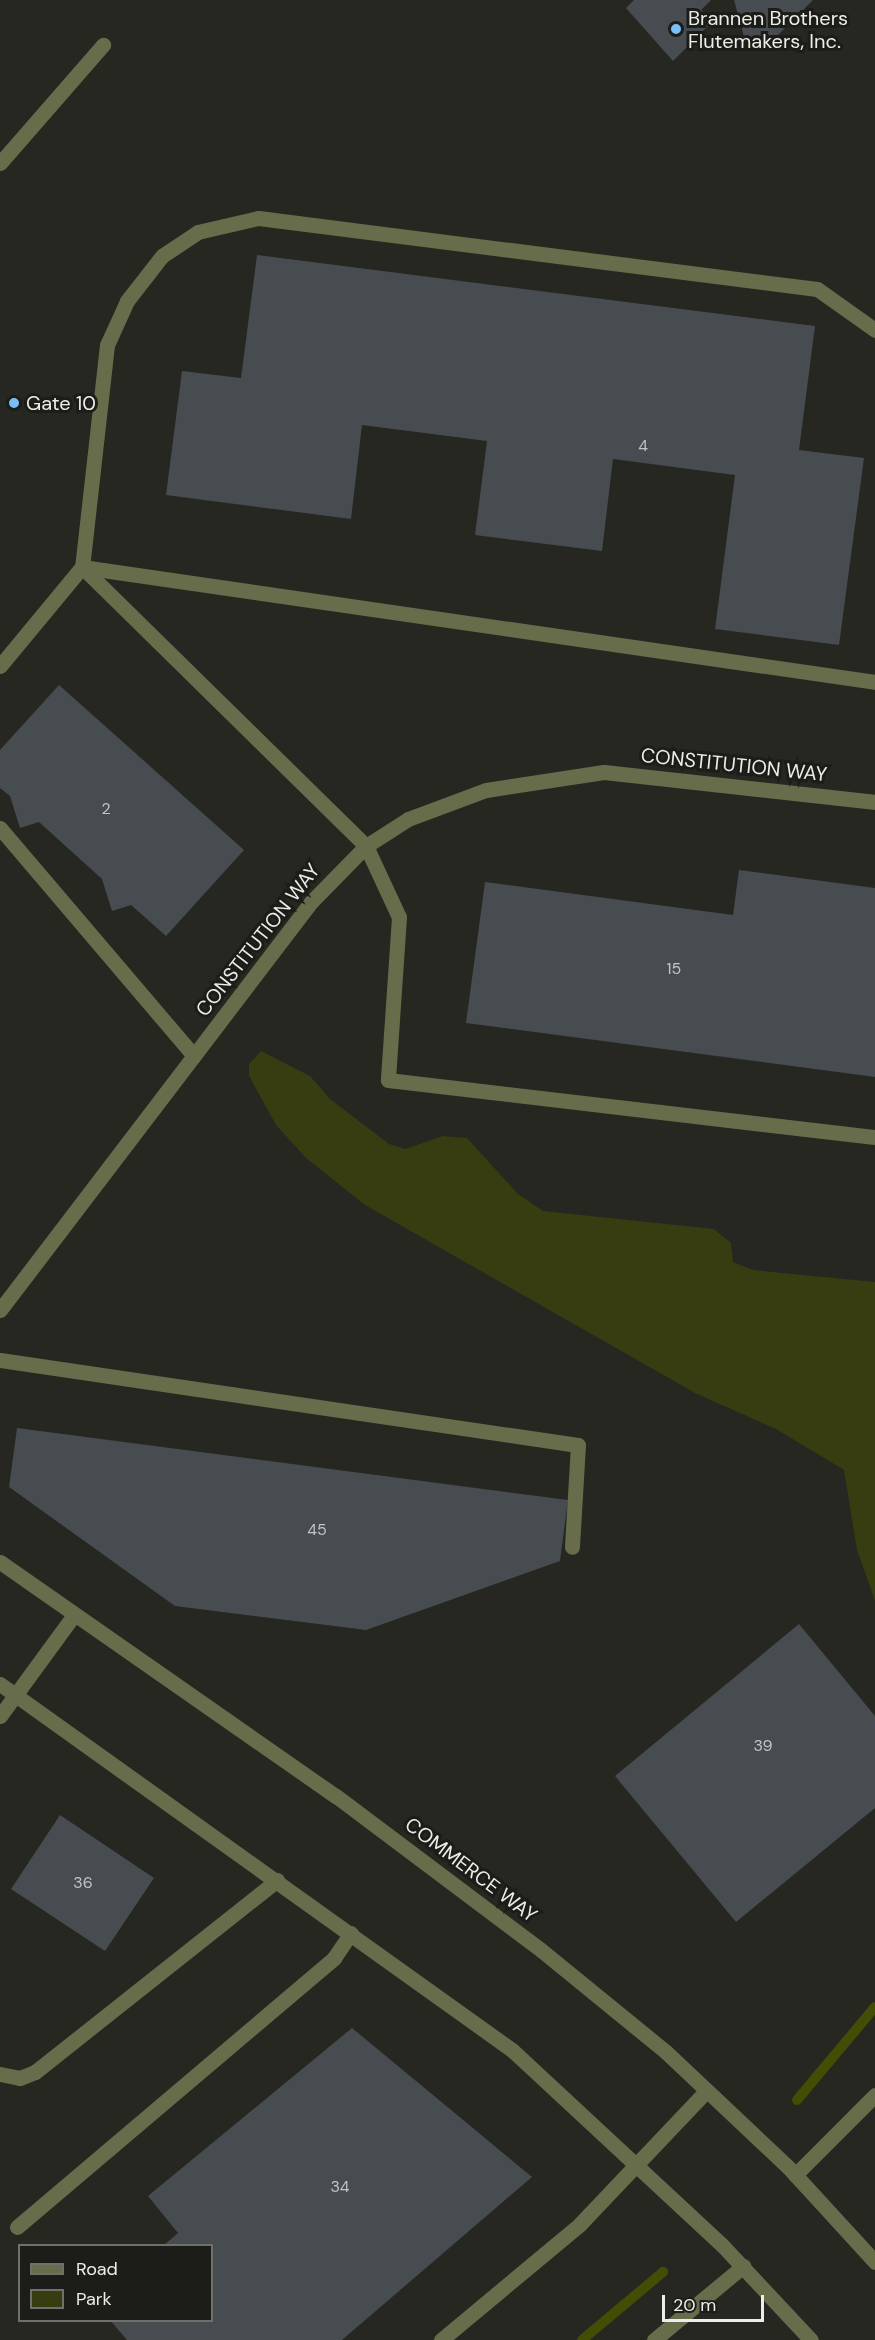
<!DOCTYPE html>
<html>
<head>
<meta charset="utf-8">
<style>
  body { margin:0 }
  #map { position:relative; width:875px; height:2340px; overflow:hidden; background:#262721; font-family:"DM Sans",sans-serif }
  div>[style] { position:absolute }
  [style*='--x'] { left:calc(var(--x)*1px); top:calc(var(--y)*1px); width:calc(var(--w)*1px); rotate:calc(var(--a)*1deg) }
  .green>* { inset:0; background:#373c11 }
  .stream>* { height:10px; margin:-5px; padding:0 5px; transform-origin:5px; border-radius:5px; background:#454c03 }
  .building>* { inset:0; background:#474c50 }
  .service>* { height:15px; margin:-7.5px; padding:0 7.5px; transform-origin:7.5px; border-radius:7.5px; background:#676d4b }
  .minor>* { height:15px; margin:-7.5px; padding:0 7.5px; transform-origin:7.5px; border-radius:7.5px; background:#676d4b }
  .tertiary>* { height:15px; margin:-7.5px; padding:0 7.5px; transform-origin:7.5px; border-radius:7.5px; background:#676d4b }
  .dots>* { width:16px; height:16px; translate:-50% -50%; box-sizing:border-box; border:3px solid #1c1d18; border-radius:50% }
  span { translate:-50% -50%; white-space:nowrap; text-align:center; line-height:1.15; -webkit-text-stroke:6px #1c1d18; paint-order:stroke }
  .number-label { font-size:16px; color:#c3c5c3 }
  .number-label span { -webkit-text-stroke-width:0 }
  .poi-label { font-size:20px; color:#ecede9 }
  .left { translate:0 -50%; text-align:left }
  .street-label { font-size:20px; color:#ecede9 }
  .legend { position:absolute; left:18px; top:2244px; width:195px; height:78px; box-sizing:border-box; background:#1c1d18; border:2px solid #6f706c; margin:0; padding:8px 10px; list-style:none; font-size:18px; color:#ecede9 }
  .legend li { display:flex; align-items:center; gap:12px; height:30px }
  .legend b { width:30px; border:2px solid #6f706c }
  .scale { position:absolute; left:662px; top:2295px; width:102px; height:27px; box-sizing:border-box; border:3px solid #ecede9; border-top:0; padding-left:8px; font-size:18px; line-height:21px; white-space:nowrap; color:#ecede9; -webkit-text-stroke:4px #1c1d18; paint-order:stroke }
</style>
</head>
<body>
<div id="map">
  <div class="green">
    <i style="clip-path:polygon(261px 1051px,310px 1076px,330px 1099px,389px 1144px,405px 1149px,443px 1136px,467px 1138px,518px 1194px,543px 1211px,714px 1229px,731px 1243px,733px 1262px,753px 1270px,875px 1282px,875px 1601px,857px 1550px,844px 1470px,776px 1429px,695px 1393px,365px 1205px,306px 1158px,276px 1125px,249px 1076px,249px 1064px)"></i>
  </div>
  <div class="stream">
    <i style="--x:797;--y:2100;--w:121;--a:-50"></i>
    <i style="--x:582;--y:2340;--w:106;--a:-40"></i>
  </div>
  <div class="building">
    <i style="clip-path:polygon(634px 0,711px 0,701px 10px,712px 22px,673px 61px,626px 8px)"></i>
    <i style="clip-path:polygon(734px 0,813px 0,771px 42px,753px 37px,746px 44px)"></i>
    <i style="clip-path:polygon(257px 255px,815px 326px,799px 450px,864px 458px,839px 645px,715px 629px,735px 475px,613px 459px,602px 551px,475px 535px,487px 441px,362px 425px,351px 519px,166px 495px,182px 371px,241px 378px)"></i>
    <i style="clip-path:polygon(59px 685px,244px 850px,166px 936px,131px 905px,112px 911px,102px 879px,39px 822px,20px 828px,10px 796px,0 788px,0 750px)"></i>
    <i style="clip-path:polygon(739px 870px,875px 888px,875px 1077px,466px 1023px,485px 882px,733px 915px)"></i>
    <i style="clip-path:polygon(17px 1428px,568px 1500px,560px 1561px,366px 1630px,175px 1606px,9px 1487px)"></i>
    <i style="clip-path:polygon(799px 1624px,875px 1716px,875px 1808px,736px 1922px,615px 1776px)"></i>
    <i style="clip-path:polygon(60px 1815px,154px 1878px,105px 1951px,11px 1889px)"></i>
    <i style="clip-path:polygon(352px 2028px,532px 2177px,342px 2340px,127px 2340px,110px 2320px,212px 2320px,212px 2246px,163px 2246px,178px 2233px,148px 2196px)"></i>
  </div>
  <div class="service">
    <i style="--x:0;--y:163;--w:157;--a:-48.9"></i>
    <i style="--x:875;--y:330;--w:71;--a:-144.7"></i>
    <i style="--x:817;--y:289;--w:563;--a:-172.76"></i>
    <i style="--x:258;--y:218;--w:62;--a:166.9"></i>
    <i style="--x:198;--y:232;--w:43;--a:146.3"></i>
    <i style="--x:162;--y:256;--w:57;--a:127.9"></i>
    <i style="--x:127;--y:301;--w:48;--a:114.4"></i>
    <i style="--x:107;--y:345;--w:223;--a:96.4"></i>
    <i style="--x:82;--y:567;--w:398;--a:44.5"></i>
    <i style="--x:366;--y:846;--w:78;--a:65.1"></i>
    <i style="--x:399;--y:917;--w:163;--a:93.9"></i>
    <i style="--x:388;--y:1080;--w:490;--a:6.7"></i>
    <i style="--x:0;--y:666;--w:129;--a:-50.4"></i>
    <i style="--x:82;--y:567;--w:801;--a:8.25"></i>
    <i style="--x:0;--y:828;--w:299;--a:49.6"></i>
    <i style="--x:0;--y:1360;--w:584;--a:8.37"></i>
    <i style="--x:578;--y:1445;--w:102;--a:93.4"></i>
    <i style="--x:0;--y:2074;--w:20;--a:11"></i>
    <i style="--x:20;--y:2078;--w:16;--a:-22"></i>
    <i style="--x:35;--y:2072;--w:309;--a:-38.4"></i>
    <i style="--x:795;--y:2175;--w:113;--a:-45"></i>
    <i style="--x:17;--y:2227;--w:416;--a:-40.3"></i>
    <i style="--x:334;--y:1958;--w:30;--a:-56"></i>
    <i style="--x:441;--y:2340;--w:181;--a:-39.8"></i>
    <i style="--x:580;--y:2224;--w:183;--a:-46.5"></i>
    <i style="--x:654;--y:2340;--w:116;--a:-39.7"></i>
  </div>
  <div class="minor">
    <i style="--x:0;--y:1310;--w:513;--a:-52.68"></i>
    <i style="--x:311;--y:902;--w:78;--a:-45.5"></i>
    <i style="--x:366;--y:846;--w:50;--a:-32.7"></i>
    <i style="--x:408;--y:819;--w:83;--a:-20.4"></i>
    <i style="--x:486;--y:790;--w:119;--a:-8.7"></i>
    <i style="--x:604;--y:772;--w:273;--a:6.3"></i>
    <i style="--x:0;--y:1716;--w:125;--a:-53.8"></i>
  </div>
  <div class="tertiary">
    <i style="--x:0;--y:1562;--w:409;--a:34.9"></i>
    <i style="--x:336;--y:1796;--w:256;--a:36.9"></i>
    <i style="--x:541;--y:1950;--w:161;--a:39.2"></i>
    <i style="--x:666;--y:2052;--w:168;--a:43.3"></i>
    <i style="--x:788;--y:2167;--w:129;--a:47.5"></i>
    <i style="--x:0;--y:1684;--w:629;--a:35.56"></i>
    <i style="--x:512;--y:2050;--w:287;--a:42.9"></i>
    <i style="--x:722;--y:2245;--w:130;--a:46.9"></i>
  </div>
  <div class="dots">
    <i style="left:676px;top:29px;background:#7abef8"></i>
    <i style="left:14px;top:403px;background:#7abef8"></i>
  </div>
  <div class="number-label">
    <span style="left:643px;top:446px">4</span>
    <span style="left:106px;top:809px">2</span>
    <span style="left:674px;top:969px">15</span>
    <span style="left:317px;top:1530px">45</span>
    <span style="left:763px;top:1746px">39</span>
    <span style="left:83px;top:1883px">36</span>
    <span style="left:340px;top:2187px">34</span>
  </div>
  <div class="poi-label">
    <span class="left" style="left:688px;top:30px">Brannen Brothers<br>Flutemakers, Inc.</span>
    <span class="left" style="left:26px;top:403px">Gate 10</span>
  </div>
  <div class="street-label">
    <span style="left:734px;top:765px;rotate:6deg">CONSTITUTION WAY</span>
    <span style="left:258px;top:940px;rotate:-52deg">CONSTITUTION WAY</span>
    <span style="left:471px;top:1870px;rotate:37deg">COMMERCE WAY</span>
  </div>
  <ul class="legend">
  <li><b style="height:8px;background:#676d4b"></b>Road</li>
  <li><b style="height:16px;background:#373c11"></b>Park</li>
  </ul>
  <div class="scale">20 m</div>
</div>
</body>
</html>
